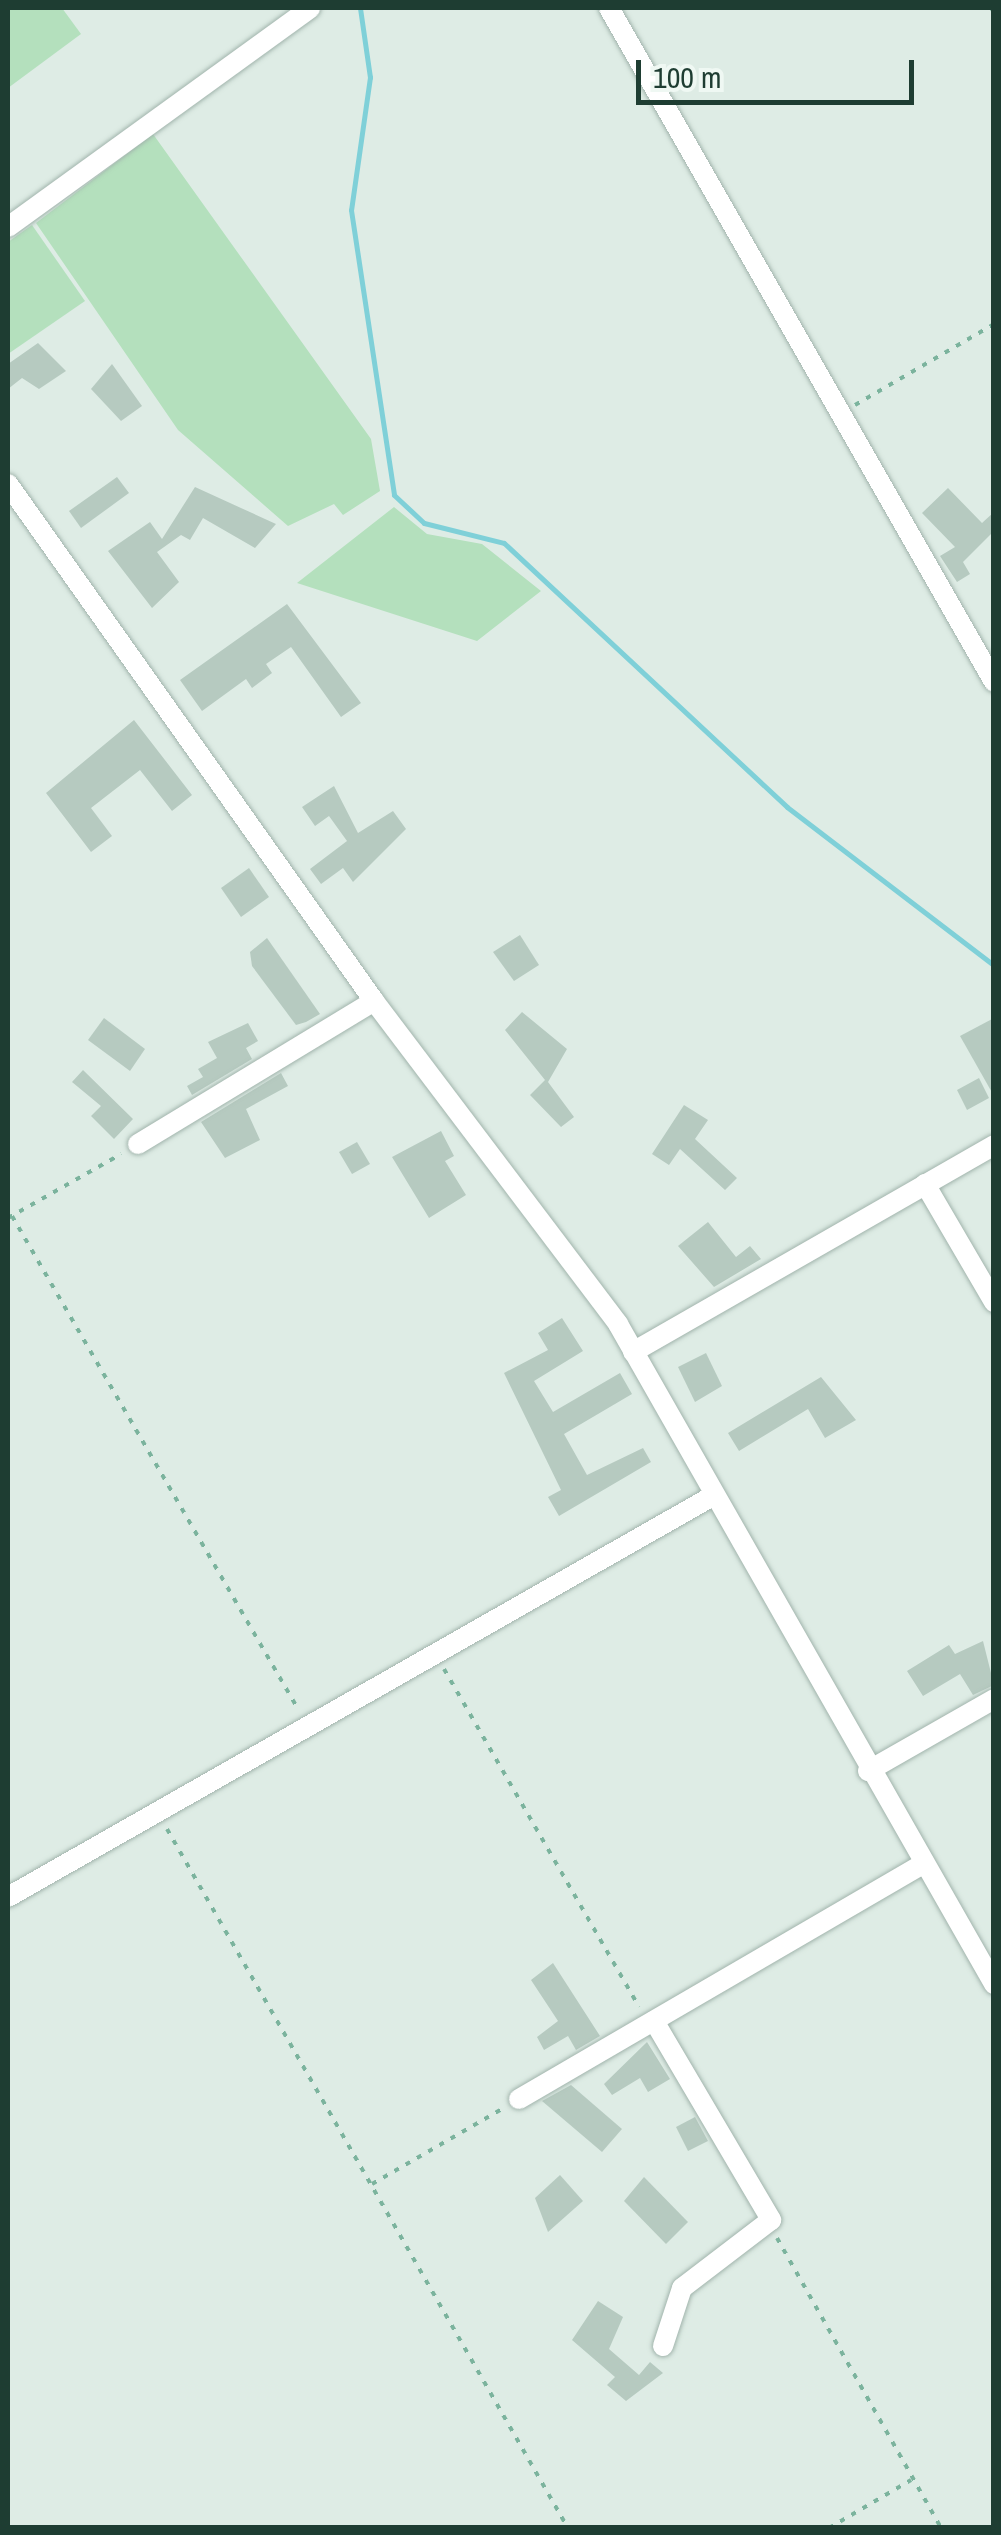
<!DOCTYPE html>
<html>
<head>
<meta charset="utf-8">
<style>
  body { margin:0 }
  #map { position:relative; width:1001px; height:2535px; overflow:hidden; background:#deece5; font-family:"Archivo Narrow",sans-serif }
  div>[style] { position:absolute }
  [style*='--x'] { left:calc(var(--x)*1px); top:calc(var(--y)*1px); width:calc(var(--w)*1px); rotate:calc(var(--a)*1deg) }
  .green>* { inset:0; background:#b4e0bd }
  .stream>* { height:5px; margin:-2.5px; padding:0 2.5px; transform-origin:2.5px; border-radius:2.5px; background:#7fd0d8 }
  .building>* { inset:0; background:#b6cac0 }
  .path>* { height:4px; margin-top:-2px; transform-origin:0; background:repeating-linear-gradient(90deg,#7bb39d 0 5px,transparent 0 13px) }
  .roads { filter:drop-shadow(0 0 2px #a1b4ac) drop-shadow(0 0 2px #a1b4ac) }
  .minor>* { height:20px; margin:-10px; padding:0 10px; transform-origin:10px; border-radius:10px; background:#fff }
  span { translate:-50% -50%; white-space:nowrap; text-align:center; line-height:1.15; -webkit-text-stroke:8px #eff8f3; paint-order:stroke }
  .frame { position:absolute; inset:0; border:10px solid #1e3d32; pointer-events:none }
  .scale { position:absolute; left:636px; top:60px; width:278px; height:45px; box-sizing:border-box; border:5px solid #1e3d32; border-top:0; padding-left:12px; font-size:30px; line-height:35px; white-space:nowrap; color:#1e3d32; -webkit-text-stroke:8px #eff8f3; paint-order:stroke }
</style>
</head>
<body>
<div id="map">
  <div class="green">
    <i style="clip-path:polygon(8px 8px,62px 8px,81px 34px,8px 88px)"></i>
    <i style="clip-path:polygon(153px 134px,371px 439px,380px 491px,343px 515px,334px 504px,288px 526px,178px 430px,36px 223px)"></i>
    <i style="clip-path:polygon(32px 225px,85px 301px,8px 354px,8px 242px)"></i>
    <i style="clip-path:polygon(394px 507px,427px 534px,482px 544px,541px 591px,477px 641px,297px 583px)"></i>
  </div>
  <div class="stream">
    <i style="--x:360;--y:8;--w:70;--a:81.8"></i>
    <i style="--x:370;--y:77;--w:134;--a:98.1"></i>
    <i style="--x:351;--y:210;--w:288;--a:81.4"></i>
    <i style="--x:394;--y:495;--w:41;--a:43"></i>
    <i style="--x:424;--y:523;--w:82;--a:14"></i>
    <i style="--x:504;--y:543;--w:387;--a:43"></i>
    <i style="--x:787;--y:807;--w:260;--a:37.4"></i>
  </div>
  <div class="building">
    <i style="clip-path:polygon(38px 343px,66px 371px,39px 389px,22px 378px,8px 389px,8px 364px)"></i>
    <i style="clip-path:polygon(112px 364px,142px 406px,121px 421px,91px 389px)"></i>
    <i style="clip-path:polygon(117px 477px,129px 493px,81px 528px,69px 511px)"></i>
    <i style="clip-path:polygon(195px 487px,276px 524px,255px 548px,203px 518px,190px 540px,181px 535px,157px 552px,179px 582px,152px 608px,108px 551px,150px 522px,162px 539px)"></i>
    <i style="clip-path:polygon(948px 488px,982px 523px,994px 512px,994px 531px,963px 562px,970px 574px,957px 582px,940px 556px,955px 547px,922px 513px)"></i>
    <i style="clip-path:polygon(287px 604px,361px 703px,341px 717px,291px 647px,266px 664px,272px 673px,252px 688px,246px 679px,202px 711px,180px 680px)"></i>
    <i style="clip-path:polygon(134px 720px,192px 795px,172px 811px,140px 770px,91px 808px,112px 836px,91px 852px,46px 793px)"></i>
    <i style="clip-path:polygon(334px 786px,358px 833px,393px 811px,406px 829px,353px 882px,343px 868px,321px 884px,310px 869px,347px 841px,329px 816px,315px 826px,302px 807px)"></i>
    <i style="clip-path:polygon(249px 868px,269px 897px,241px 917px,221px 888px)"></i>
    <i style="clip-path:polygon(520px 935px,539px 965px,514px 981px,493px 952px)"></i>
    <i style="clip-path:polygon(267px 938px,320px 1014px,306px 1022px,296px 1025px,252px 966px,250px 952px)"></i>
    <i style="clip-path:polygon(522px 1012px,567px 1049px,548px 1082px,574px 1117px,561px 1127px,530px 1095px,545px 1080px,505px 1030px)"></i>
    <i style="clip-path:polygon(104px 1018px,145px 1049px,130px 1071px,88px 1040px)"></i>
    <i style="clip-path:polygon(994px 1018px,994px 1096px,960px 1036px)"></i>
    <i style="clip-path:polygon(248px 1023px,258px 1041px,246px 1048px,252px 1059px,192px 1095px,187px 1086px,203px 1077px,198px 1069px,217px 1058px,208px 1042px)"></i>
    <i style="clip-path:polygon(83px 1070px,133px 1119px,114px 1139px,91px 1116px,101px 1106px,72px 1082px)"></i>
    <i style="clip-path:polygon(281px 1073px,288px 1086px,246px 1109px,260px 1140px,225px 1158px,201px 1122px)"></i>
    <i style="clip-path:polygon(979px 1078px,989px 1098px,967px 1110px,957px 1090px)"></i>
    <i style="clip-path:polygon(684px 1105px,708px 1120px,695px 1139px,737px 1178px,725px 1190px,680px 1149px,669px 1165px,652px 1154px)"></i>
    <i style="clip-path:polygon(441px 1131px,454px 1156px,445px 1161px,466px 1195px,429px 1218px,392px 1157px)"></i>
    <i style="clip-path:polygon(357px 1142px,370px 1164px,352px 1174px,339px 1152px)"></i>
    <i style="clip-path:polygon(708px 1222px,736px 1257px,750px 1246px,761px 1259px,714px 1287px,678px 1246px)"></i>
    <i style="clip-path:polygon(562px 1318px,583px 1351px,534px 1381px,553px 1412px,620px 1373px,632px 1394px,564px 1434px,587px 1475px,643px 1448px,651px 1462px,559px 1516px,548px 1497px,561px 1490px,504px 1373px,548px 1350px,538px 1333px)"></i>
    <i style="clip-path:polygon(706px 1353px,722px 1386px,695px 1402px,678px 1367px)"></i>
    <i style="clip-path:polygon(821px 1377px,856px 1420px,825px 1438px,808px 1409px,739px 1451px,728px 1433px)"></i>
    <i style="clip-path:polygon(983px 1641px,994px 1685px,973px 1695px,960px 1674px,923px 1696px,907px 1671px,949px 1645px,955px 1654px)"></i>
    <i style="clip-path:polygon(553px 1963px,600px 2036px,576px 2050px,568px 2036px,544px 2050px,537px 2037px,558px 2021px,531px 1980px)"></i>
    <i style="clip-path:polygon(647px 2042px,670px 2079px,648px 2092px,640px 2078px,612px 2095px,604px 2084px)"></i>
    <i style="clip-path:polygon(571px 2085px,622px 2129px,602px 2152px,542px 2101px)"></i>
    <i style="clip-path:polygon(695px 2117px,708px 2141px,688px 2151px,676px 2127px)"></i>
    <i style="clip-path:polygon(560px 2175px,583px 2201px,548px 2232px,535px 2198px)"></i>
    <i style="clip-path:polygon(644px 2177px,688px 2222px,666px 2244px,624px 2201px)"></i>
    <i style="clip-path:polygon(598px 2301px,623px 2317px,609px 2349px,639px 2375px,650px 2362px,663px 2373px,626px 2401px,607px 2385px,615px 2377px,572px 2340px)"></i>
  </div>
  <div class="path">
    <i style="--x:991;--y:8;--w:5;--a:53"></i>
    <i style="--x:855;--y:405;--w:161;--a:-30.2"></i>
    <i style="--x:12;--y:1216;--w:570;--a:59.88"></i>
    <i style="--x:8;--y:1218;--w:130;--a:-29.5"></i>
    <i style="--x:444;--y:1669;--w:390;--a:60"></i>
    <i style="--x:167;--y:1829;--w:806;--a:60.16"></i>
    <i style="--x:372;--y:2184;--w:150;--a:-30"></i>
    <i style="--x:777;--y:2238;--w:333;--a:60.5"></i>
    <i style="--x:829;--y:2528;--w:95;--a:-30.3"></i>
  </div>
  <div class="roads">
    <div class="minor">
      <i style="--x:609;--y:8;--w:776;--a:60.26"></i>
      <i style="--x:8;--y:227;--w:373;--a:-35.9"></i>
      <i style="--x:8;--y:484;--w:633;--a:54.7"></i>
      <i style="--x:374;--y:1001;--w:405;--a:52.9"></i>
      <i style="--x:618;--y:1324;--w:760;--a:60.33"></i>
      <i style="--x:138;--y:1144;--w:276;--a:-31.2"></i>
      <i style="--x:925;--y:1184;--w:137;--a:59.7"></i>
      <i style="--x:633;--y:1352;--w:416;--a:-29.8"></i>
      <i style="--x:868;--y:1771;--w:145;--a:-29.7"></i>
      <i style="--x:8;--y:1897;--w:809;--a:-29.64"></i>
      <i style="--x:654;--y:2021;--w:231;--a:59.5"></i>
      <i style="--x:771;--y:2220;--w:112;--a:142.6"></i>
      <i style="--x:682;--y:2288;--w:61;--a:108.1"></i>
      <i style="--x:519;--y:2099;--w:467;--a:-30.2"></i>
    </div>
  </div>
  <div class="frame"></div>
  <div class="scale">100 m</div>
</div>
</body>
</html>
